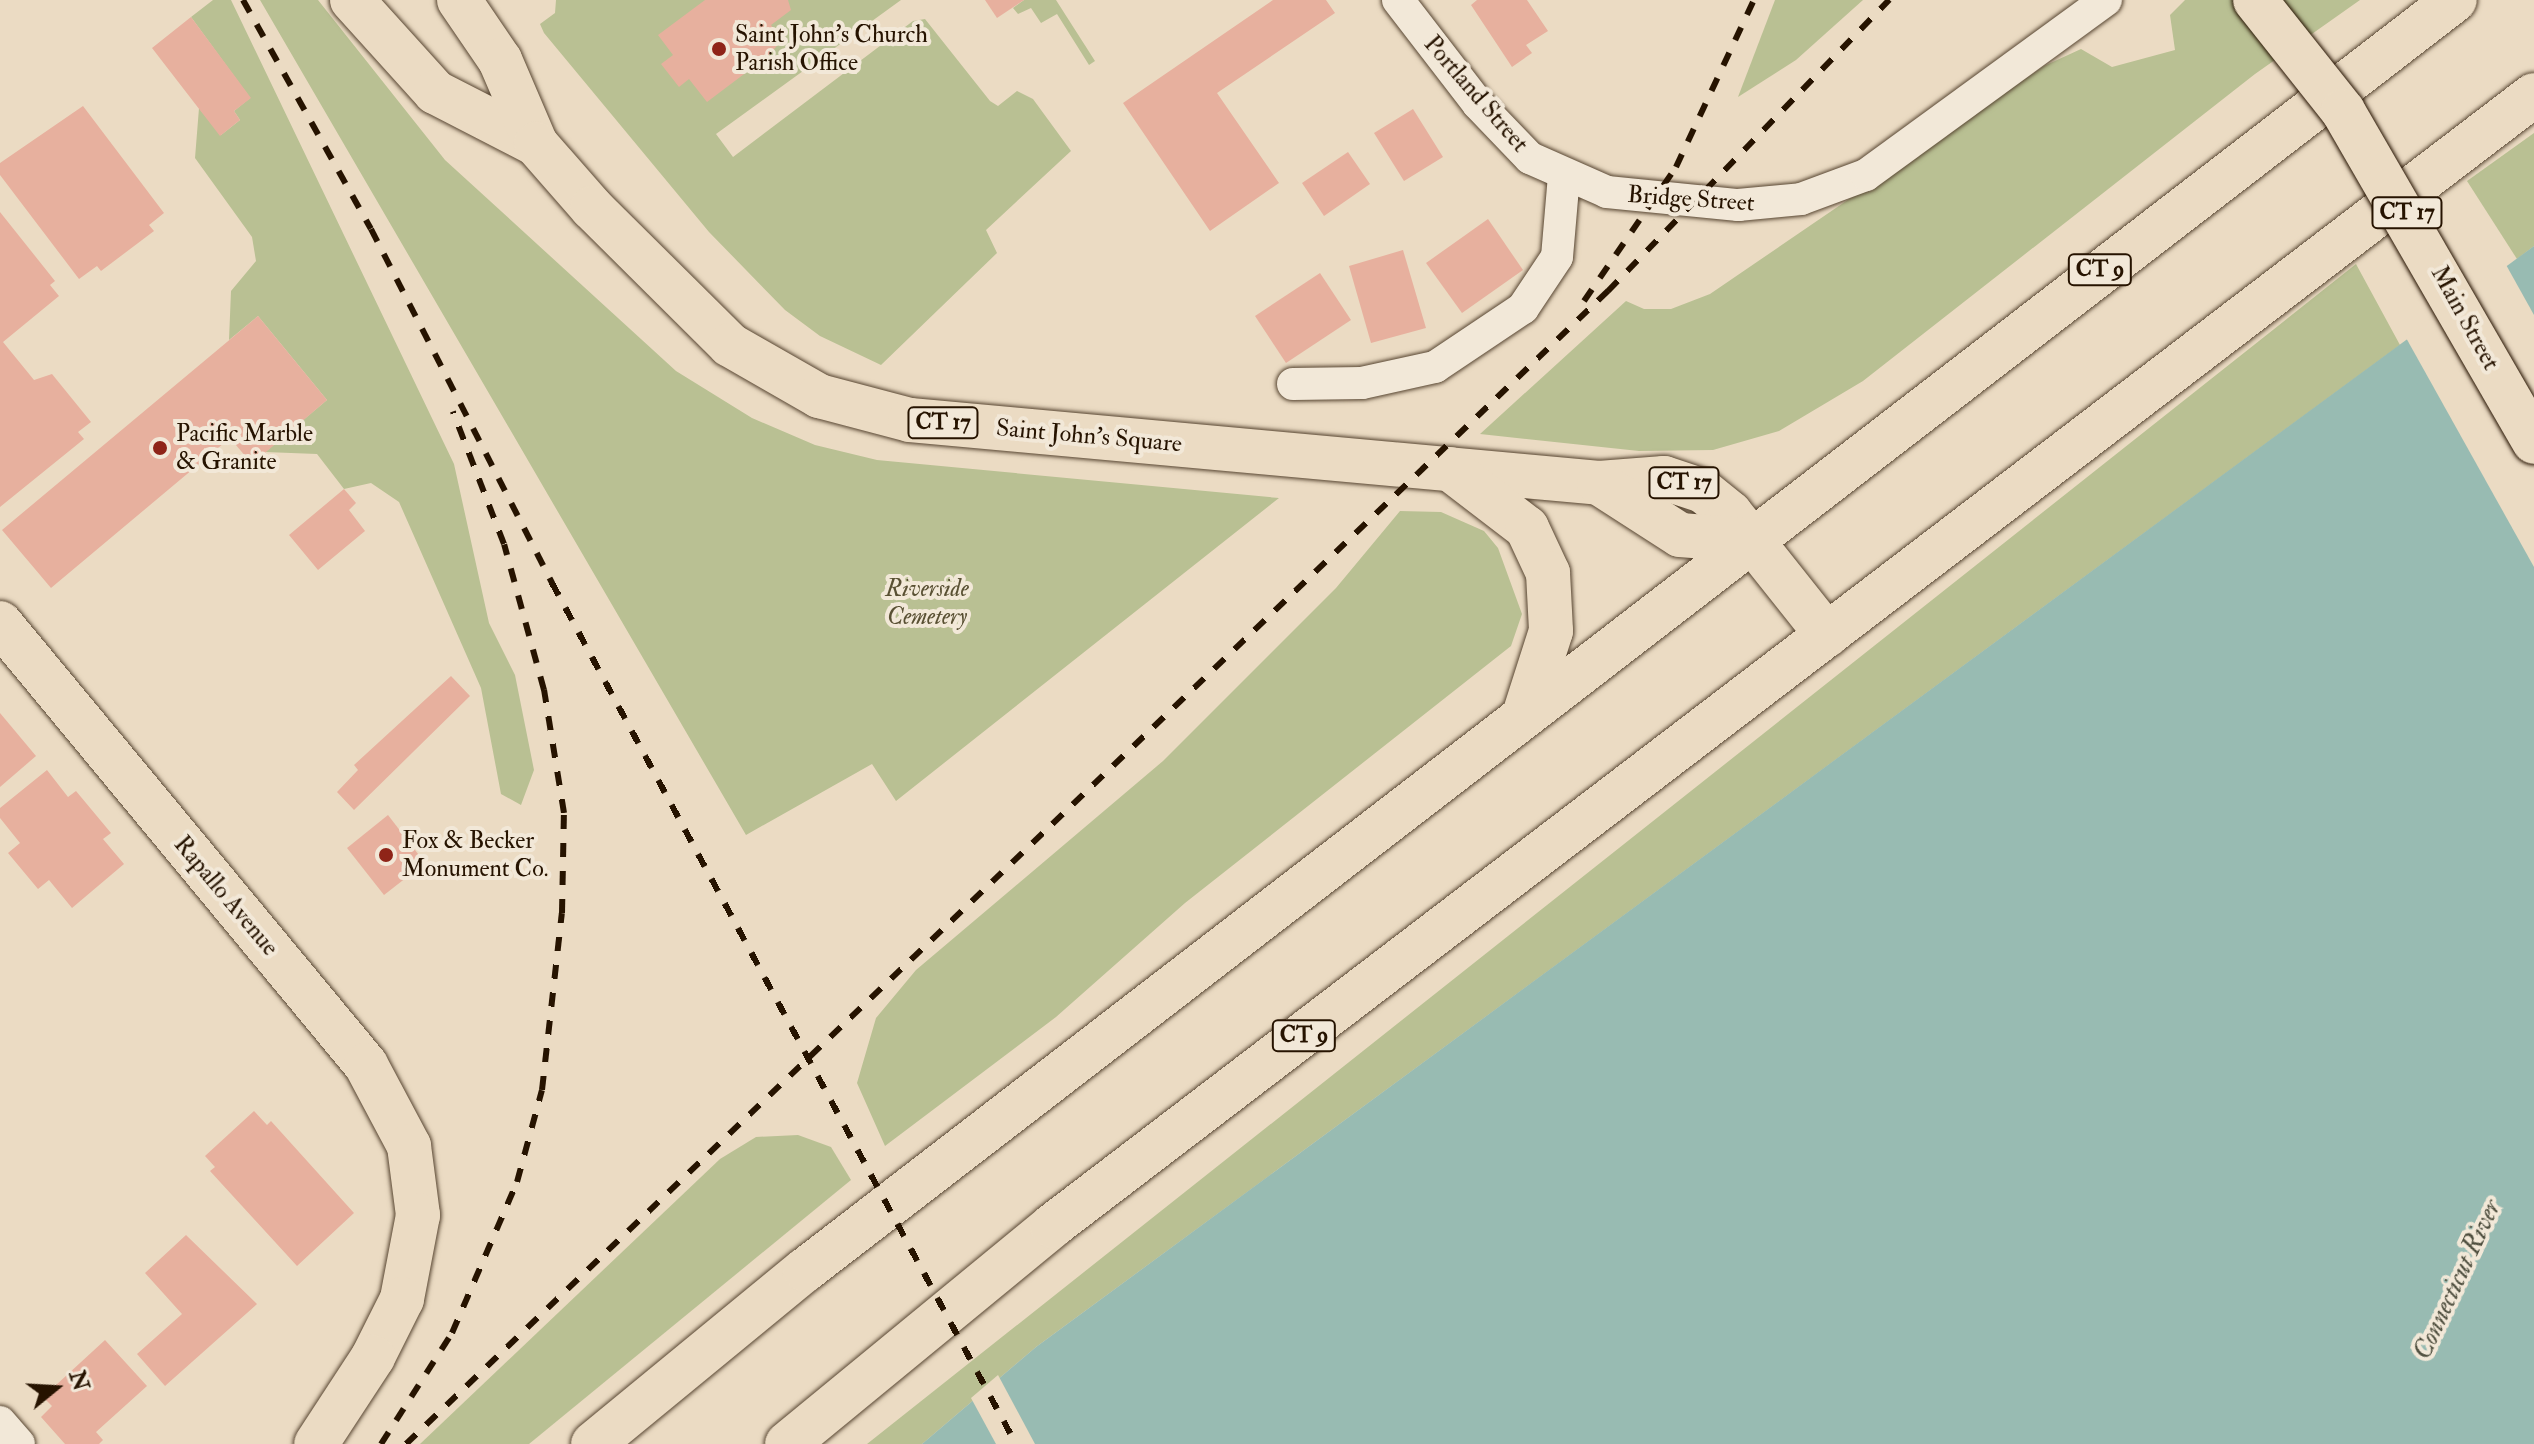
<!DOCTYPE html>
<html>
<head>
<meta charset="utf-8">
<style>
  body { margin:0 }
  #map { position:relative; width:2534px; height:1444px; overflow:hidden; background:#ebdbc3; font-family:"IM FELL Double Pica",serif }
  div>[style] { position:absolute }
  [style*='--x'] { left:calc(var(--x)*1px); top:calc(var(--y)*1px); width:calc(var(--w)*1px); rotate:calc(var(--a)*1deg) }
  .green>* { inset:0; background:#b9c093 }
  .water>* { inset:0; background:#98bbb2 }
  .pier>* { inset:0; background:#ebdbc3 }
  .building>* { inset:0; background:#e7b09e }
  .roads { filter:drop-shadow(0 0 2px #574531) drop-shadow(0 0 2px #574531) }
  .street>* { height:32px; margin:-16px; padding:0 16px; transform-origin:16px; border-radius:16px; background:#f2e8d8 }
  .primary>* { height:44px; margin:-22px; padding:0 22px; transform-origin:22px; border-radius:22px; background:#ebdbc3 }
  .highway>* { height:44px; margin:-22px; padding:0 22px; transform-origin:22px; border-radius:22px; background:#ebdbc3 }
  .rail>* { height:6px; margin-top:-3px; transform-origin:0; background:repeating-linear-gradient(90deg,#261300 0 14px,transparent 0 28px) }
  .bridges { filter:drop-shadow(0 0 2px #261300) drop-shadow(0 0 2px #261300) }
  .highway-bridge>* { height:44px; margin:-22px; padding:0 22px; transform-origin:22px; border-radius:22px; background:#ebdbc3 }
  .dots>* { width:22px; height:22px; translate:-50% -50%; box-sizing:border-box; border:4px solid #f2e8d8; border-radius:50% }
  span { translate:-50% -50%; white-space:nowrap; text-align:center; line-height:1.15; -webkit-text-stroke:8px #f2e8d8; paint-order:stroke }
  .shield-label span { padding:2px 6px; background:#f2e8d8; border:2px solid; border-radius:6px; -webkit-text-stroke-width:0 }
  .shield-label { font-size:22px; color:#261300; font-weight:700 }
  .poi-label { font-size:24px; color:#261300 }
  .left { translate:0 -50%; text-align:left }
  .street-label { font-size:24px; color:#261300 }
  .park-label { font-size:24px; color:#595033; font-style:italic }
  .water-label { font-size:26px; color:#4e4e3e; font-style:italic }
  .north { position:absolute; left:16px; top:1348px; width:80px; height:80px; -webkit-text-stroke:6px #f2e8d8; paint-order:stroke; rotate:72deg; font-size:22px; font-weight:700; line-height:32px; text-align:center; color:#261300 }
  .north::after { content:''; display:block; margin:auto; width:28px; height:36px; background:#261300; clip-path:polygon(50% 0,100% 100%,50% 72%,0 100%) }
</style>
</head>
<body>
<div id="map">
  <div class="green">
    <i style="clip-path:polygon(213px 0,231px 0,454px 464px,489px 623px,515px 675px,534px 770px,521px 805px,501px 794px,481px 688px,399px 502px,371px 483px,344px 489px,317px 454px,265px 452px,327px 400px,258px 316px,229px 340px,231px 291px,256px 261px,252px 237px,195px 158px,199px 108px,221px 135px,240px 120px,234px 111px,250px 98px,191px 17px)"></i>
    <i style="clip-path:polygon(260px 0,318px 0,445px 160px,676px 371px,752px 418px,815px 445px,877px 460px,1279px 498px,896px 801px,872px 764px,746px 835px)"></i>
    <i style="clip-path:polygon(556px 0,901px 0,716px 134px,733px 157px,913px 21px,925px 19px,990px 101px,998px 106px,1017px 91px,1033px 99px,1071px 151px,986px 230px,997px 253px,881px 365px,820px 336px,785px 310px,709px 232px,544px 33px,540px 24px,555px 13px)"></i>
    <i style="clip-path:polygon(1024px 0,1056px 0,1095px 61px,1089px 65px,1057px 14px,1041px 23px,1031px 8px,1018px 14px,1013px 8px)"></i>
    <i style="clip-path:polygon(1775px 0,1863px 0,1796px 60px,1738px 97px)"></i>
    <i style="clip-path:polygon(2185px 0,2360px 0,2255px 74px,1863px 381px,1779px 431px,1713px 450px,1639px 451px,1480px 434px,1626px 301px,1644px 309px,1671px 309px,1710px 294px,2044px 66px,2081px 49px,2112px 67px,2175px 50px,2170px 15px)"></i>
    <i style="clip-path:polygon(2534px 133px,2534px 246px,2517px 259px,2467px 181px)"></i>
    <i style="clip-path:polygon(2356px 264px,2400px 345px,1036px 1347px,922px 1444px,867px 1444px)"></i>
    <i style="clip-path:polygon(1400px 511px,1441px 512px,1484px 531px,1498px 548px,1522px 614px,1511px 646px,1185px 903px,1056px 1017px,885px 1146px,857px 1083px,876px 1018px,916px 970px,1163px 761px,1336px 588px)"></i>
    <i style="clip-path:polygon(798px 1135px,831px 1147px,851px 1180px,529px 1444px,420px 1444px,720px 1159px,756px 1137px)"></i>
  </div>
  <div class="water">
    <i style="clip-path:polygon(2534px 246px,2534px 1444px,922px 1444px,1036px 1347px)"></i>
  </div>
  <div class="pier">
    <i style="clip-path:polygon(2505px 263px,2534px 315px,2534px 567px,2405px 336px)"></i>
    <i style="clip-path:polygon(998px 1375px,1035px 1444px,996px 1444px,971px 1398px)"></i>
  </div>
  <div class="building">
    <i style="clip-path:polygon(705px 0,788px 0,791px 10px,771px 25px,782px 40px,768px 56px,707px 102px,689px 79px,679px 87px,661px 64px,673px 55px,658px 35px)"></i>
    <i style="clip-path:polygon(985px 0,1024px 0,997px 18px)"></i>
    <i style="clip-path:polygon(1273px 0,1326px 0,1335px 13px,1217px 93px,1279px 183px,1210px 231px,1123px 103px)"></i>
    <i style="clip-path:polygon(1477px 0,1527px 0,1548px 31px,1526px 45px,1532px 53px,1512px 67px,1471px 5px)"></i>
    <i style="clip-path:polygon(191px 17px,251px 98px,234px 111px,240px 120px,220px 136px,152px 48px)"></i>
    <i style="clip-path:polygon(83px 106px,164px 213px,149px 225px,154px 231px,101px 271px,97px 266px,79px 279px,0 175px,0 163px)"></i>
    <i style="clip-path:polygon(1413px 109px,1443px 157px,1404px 181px,1374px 133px)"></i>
    <i style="clip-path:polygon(1348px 152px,1370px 184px,1324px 216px,1302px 183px)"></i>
    <i style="clip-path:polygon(0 212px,55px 281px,50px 285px,59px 296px,3px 342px,34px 380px,52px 374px,91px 422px,78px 432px,84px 439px,0 507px)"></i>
    <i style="clip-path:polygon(1488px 219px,1523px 270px,1462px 313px,1426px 263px)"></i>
    <i style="clip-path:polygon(1403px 250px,1426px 328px,1371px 343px,1349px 266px)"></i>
    <i style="clip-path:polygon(1320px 273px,1351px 320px,1286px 363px,1255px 316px)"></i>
    <i style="clip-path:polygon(258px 316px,327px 400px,252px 464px,230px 438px,51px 588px,2px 530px)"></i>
    <i style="clip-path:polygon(344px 489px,356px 503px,349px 510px,365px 531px,318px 570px,289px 535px)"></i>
    <i style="clip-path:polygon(451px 676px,470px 696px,354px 810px,337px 792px,358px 770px,354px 765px)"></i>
    <i style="clip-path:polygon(0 713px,36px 756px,0 787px)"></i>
    <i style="clip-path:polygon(47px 770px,68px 797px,76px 791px,111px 833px,103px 839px,124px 864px,72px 908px,49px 880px,38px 889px,8px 853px,20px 843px,0 818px,0 808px)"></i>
    <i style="clip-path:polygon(388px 815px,425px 863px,384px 895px,347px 848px)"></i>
    <i style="clip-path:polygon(254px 1111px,267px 1125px,271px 1121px,354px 1213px,297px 1266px,210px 1171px,215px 1167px,205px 1156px)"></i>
    <i style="clip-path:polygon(186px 1235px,257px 1304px,165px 1386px,137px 1354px,182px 1314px,145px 1273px)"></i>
    <i style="clip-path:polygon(105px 1340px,147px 1386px,96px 1432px,103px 1440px,99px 1444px,65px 1444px,41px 1417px,52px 1406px,43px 1397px)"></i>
  </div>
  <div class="roads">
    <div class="street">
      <i style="--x:1398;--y:0;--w:131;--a:52.4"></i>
      <i style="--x:1478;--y:104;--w:75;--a:46.1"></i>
      <i style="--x:1530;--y:158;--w:84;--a:23.8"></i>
      <i style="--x:1607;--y:192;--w:132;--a:5.7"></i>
      <i style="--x:1738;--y:205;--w:63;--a:-5.4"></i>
      <i style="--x:1801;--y:199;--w:69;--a:-20.3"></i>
      <i style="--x:1866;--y:175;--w:297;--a:-36.1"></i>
      <i style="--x:1293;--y:384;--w:69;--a:-0.8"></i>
      <i style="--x:1362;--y:383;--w:75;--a:-12.4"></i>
      <i style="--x:1435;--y:367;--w:106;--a:-33.8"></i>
      <i style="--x:1523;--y:308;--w:61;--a:-56.3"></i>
      <i style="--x:1557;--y:257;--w:82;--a:-85.1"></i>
      <i style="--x:0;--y:1422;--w:29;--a:49"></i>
    </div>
    <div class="primary">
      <i style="--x:0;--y:623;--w:574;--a:50.37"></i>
      <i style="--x:366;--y:1065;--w:92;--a:62"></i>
      <i style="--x:409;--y:1146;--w:70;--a:82.6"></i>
      <i style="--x:418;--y:1215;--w:86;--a:100.8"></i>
      <i style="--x:402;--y:1299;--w:65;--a:116.6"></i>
      <i style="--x:373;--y:1357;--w:104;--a:123.2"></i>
    </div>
    <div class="highway">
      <i style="--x:352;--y:0;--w:124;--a:47.9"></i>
      <i style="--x:435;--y:92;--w:114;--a:27.2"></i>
      <i style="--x:459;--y:0;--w:73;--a:55.7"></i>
      <i style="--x:500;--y:60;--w:91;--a:66.8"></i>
      <i style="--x:536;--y:144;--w:85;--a:48.8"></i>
      <i style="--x:592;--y:208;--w:194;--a:44.8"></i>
      <i style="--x:730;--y:345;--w:103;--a:29.8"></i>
      <i style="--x:819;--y:396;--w:94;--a:14.8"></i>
      <i style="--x:910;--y:420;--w:692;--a:5.22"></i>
      <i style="--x:1599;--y:483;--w:65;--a:-4.4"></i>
      <i style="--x:1664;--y:478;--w:41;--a:18.4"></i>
      <i style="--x:1703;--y:491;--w:35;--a:39"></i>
      <i style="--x:1730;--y:513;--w:156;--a:51.5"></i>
      <i style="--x:1450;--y:469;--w:97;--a:37.5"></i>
      <i style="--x:1527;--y:528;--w:50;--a:65"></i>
      <i style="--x:1548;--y:573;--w:58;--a:87"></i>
      <i style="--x:1551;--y:631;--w:85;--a:107.8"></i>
      <i style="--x:1599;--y:483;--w:96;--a:32.7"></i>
      <i style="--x:1680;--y:535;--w:66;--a:4.3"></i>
      <i style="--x:593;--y:1444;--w:274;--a:-39.4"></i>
      <i style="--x:805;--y:1270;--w:2082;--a:-37.59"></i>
      <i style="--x:787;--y:1444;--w:343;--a:-39.4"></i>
      <i style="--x:1052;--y:1226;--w:1864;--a:-37.35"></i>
    </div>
  </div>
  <div class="rail">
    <i style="--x:243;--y:0;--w:262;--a:60.8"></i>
    <i style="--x:371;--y:229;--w:398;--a:62.9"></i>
    <i style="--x:552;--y:583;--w:978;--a:61.68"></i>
    <i style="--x:1584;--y:301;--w:163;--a:-55.5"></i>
    <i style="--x:1676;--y:167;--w:184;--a:-65"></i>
    <i style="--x:381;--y:1444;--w:132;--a:-57.4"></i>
    <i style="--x:452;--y:1333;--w:164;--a:-66.7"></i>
    <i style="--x:517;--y:1182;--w:95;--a:-74.8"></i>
    <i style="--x:542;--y:1090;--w:178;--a:-83.6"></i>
    <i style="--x:562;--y:913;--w:100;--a:-88.9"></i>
    <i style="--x:564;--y:813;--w:125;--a:-99.2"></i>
    <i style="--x:544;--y:690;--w:151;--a:-105.3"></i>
    <i style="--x:504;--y:544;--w:142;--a:-111.1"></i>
    <i style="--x:406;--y:1444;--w:1666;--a:-43.81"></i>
    <i style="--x:1608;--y:291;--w:405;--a:-46"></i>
  </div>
  <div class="bridges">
    <div class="highway-bridge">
      <i style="--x:2255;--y:0;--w:142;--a:51.6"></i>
      <i style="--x:2343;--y:111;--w:382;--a:60"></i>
    </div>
  </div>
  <div class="dots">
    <i style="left:719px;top:49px;background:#8f2418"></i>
    <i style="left:160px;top:448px;background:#8f2418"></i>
    <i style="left:386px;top:855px;background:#8f2418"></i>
  </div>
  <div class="shield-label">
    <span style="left:2407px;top:213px">CT 17</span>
    <span style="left:2100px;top:270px">CT 9</span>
    <span style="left:943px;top:423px">CT 17</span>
    <span style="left:1684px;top:483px">CT 17</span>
    <span style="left:1304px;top:1036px">CT 9</span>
  </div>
  <div class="poi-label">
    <span class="left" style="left:735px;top:49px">Saint John's Church<br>Parish Office</span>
    <span class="left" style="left:176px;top:448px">Pacific Marble<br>&amp; Granite</span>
    <span class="left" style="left:402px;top:855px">Fox &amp; Becker<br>Monument Co.</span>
  </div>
  <div class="street-label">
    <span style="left:1476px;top:94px;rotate:49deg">Portland Street</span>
    <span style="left:1691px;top:199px;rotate:4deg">Bridge Street</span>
    <span style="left:2465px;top:318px;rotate:61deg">Main Street</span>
    <span style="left:1089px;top:436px;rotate:5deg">Saint John's Square</span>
    <span style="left:226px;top:896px;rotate:50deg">Rapallo Avenue</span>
  </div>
  <div class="park-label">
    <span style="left:927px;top:603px">Riverside<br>Cemetery</span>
  </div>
  <div class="water-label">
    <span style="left:2458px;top:1280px;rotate:-65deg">Connecticut River</span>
  </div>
  <div class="north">N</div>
</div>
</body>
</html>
